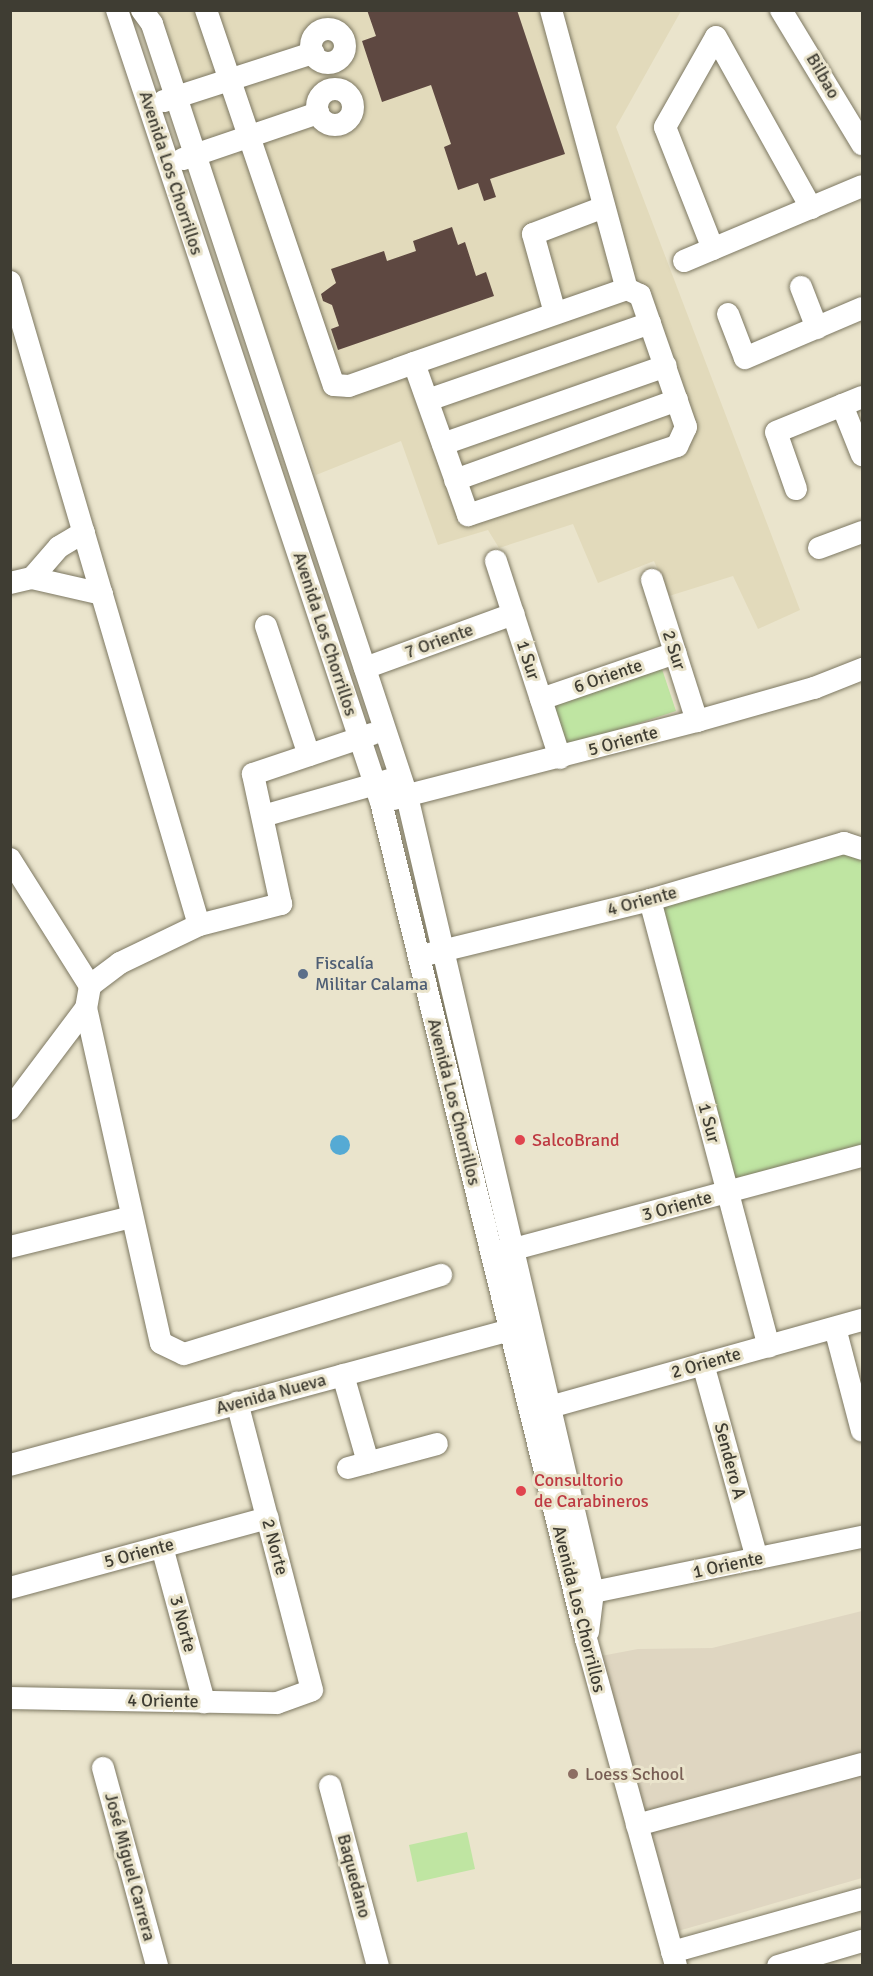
<!DOCTYPE html>
<html>
<head>
<meta charset="utf-8">
<style>
  body { margin:0 }
  #map { position:relative; width:873px; height:1976px; overflow:hidden; background:#eae4cc; font-family:Signika,sans-serif }
  div>[style] { position:absolute }
  [style*='--x'] { left:calc(var(--x)*1px); top:calc(var(--y)*1px); width:calc(var(--w)*1px); rotate:calc(var(--a)*1deg) }
  .industrial>* { inset:0; background:#dfd6c1 }
  .built>* { inset:0; background:#e2dabb }
  .green>* { inset:0; background:#bfe5a2 }
  .water>* { inset:0; background:#55aad4 }
  .round { border-radius:50% }
  .building>* { inset:0; background:#5e4841 }
  .roads { filter:drop-shadow(0 0 2px #7d7862) drop-shadow(0 0 2px #7d7862) }
  .minor>* { height:22px; margin:-11px; padding:0 11px; transform-origin:11px; border-radius:11px; background:#fff }
  .minor>.ring { margin:-11px; padding:0; box-sizing:content-box; background:none; border:22px solid #fff; border-radius:50% }
  .dots>* { width:16px; height:16px; translate:-50% -50%; box-sizing:border-box; border:3px solid #eae4cc; border-radius:50% }
  span { translate:-50% -50%; white-space:nowrap; text-align:center; line-height:1.15; -webkit-text-stroke:6px #eae4cc; paint-order:stroke }
  .street-label { font-size:18px; color:#3f3d33 }
  .service-label { font-size:18px; color:#4e5e75 }
  .left { translate:0 -50%; text-align:left }
  .health-label { font-size:18px; color:#be3a42 }
  .education-label { font-size:18px; color:#785e54 }
  .frame { position:absolute; inset:0; border:12px solid #3f3d33; pointer-events:none }
</style>
</head>
<body>
<div id="map">
  <div class="industrial">
    <i style="clip-path:polygon(862px 1611px,862px 1878px,678px 1931px,601px 1656px,638px 1649px,712px 1648px)"></i>
  </div>
  <div class="built">
    <i style="clip-path:polygon(154px 11px,681px 11px,616px 127px,800px 610px,758px 629px,733px 576px,669px 596px,654px 561px,598px 583px,573px 524px,499px 548px,488px 530px,438px 545px,401px 441px,316px 475px)"></i>
  </div>
  <div class="green">
    <i style="clip-path:polygon(662px 669px,676px 711px,567px 747px,553px 705px)"></i>
    <i style="clip-path:polygon(845px 853px,860px 858px,862px 866px,862px 1148px,741px 1181px,730px 1174px,660px 909px,667px 899px)"></i>
    <i style="clip-path:polygon(467px 1832px,475px 1869px,417px 1882px,409px 1845px)"></i>
  </div>
  <div class="water">
    <i class="round" style="left:330px;top:1135px;width:20px;height:20px"></i>
  </div>
  <div class="building">
    <i style="clip-path:polygon(367px 10px,517px 10px,565px 154px,490px 179px,496px 197px,484px 201px,478px 183px,458px 190px,444px 147px,451px 144px,431px 85px,382px 102px,362px 41px,376px 36px)"></i>
    <i style="clip-path:polygon(452px 227px,458px 245px,465px 242px,476px 276px,486px 272px,494px 296px,338px 350px,331px 329px,339px 326px,332px 305px,323px 301px,321px 294px,336px 283px,331px 269px,384px 251px,387px 261px,416px 251px,413px 241px)"></i>
  </div>
  <div class="roads">
    <div class="minor">
      <i style="--x:117;--y:10;--w:835;--a:71.57"></i>
      <i style="--x:381;--y:802;--w:862;--a:76.24"></i>
      <i style="--x:586;--y:1639;--w:339;--a:74.6"></i>
      <i style="--x:142;--y:10;--w:17;--a:54"></i>
      <i style="--x:152;--y:24;--w:813;--a:71.72"></i>
      <i style="--x:407;--y:796;--w:817;--a:76.85"></i>
      <i style="--x:593;--y:1592;--w:40;--a:97.1"></i>
      <i style="--x:206;--y:10;--w:396;--a:71.2"></i>
      <i style="--x:334;--y:385;--w:15;--a:4"></i>
      <i style="--x:349;--y:386;--w:69;--a:-19.5"></i>
      <i style="--x:551;--y:10;--w:289;--a:74.8"></i>
      <i style="--x:781;--y:10;--w:157;--a:58.8"></i>
      <i class="ring" style="left:311px;top:29px;width:12px;height:12px"></i>
      <i class="ring" style="left:317px;top:89px;width:14px;height:14px"></i>
      <i style="--x:164;--y:101;--w:157;--a:-17.9"></i>
      <i style="--x:183;--y:159;--w:143;--a:-18.8"></i>
      <i style="--x:713;--y:249;--w:131;--a:-111.5"></i>
      <i style="--x:665;--y:127;--w:103;--a:-60.5"></i>
      <i style="--x:716;--y:37;--w:196;--a:60.9"></i>
      <i style="--x:684;--y:261;--w:193;--a:-22.8"></i>
      <i style="--x:10;--y:282;--w:670;--a:73.62"></i>
      <i style="--x:199;--y:925;--w:88;--a:154.3"></i>
      <i style="--x:120;--y:963;--w:38;--a:143"></i>
      <i style="--x:90;--y:986;--w:22;--a:100"></i>
      <i style="--x:86;--y:1008;--w:343;--a:77.4"></i>
      <i style="--x:161;--y:1343;--w:25;--a:26"></i>
      <i style="--x:184;--y:1354;--w:269;--a:-17.1"></i>
      <i style="--x:801;--y:287;--w:44;--a:68.7"></i>
      <i style="--x:627;--y:289;--w:14;--a:25"></i>
      <i style="--x:640;--y:295;--w:140;--a:70.8"></i>
      <i style="--x:686;--y:427;--w:21;--a:115"></i>
      <i style="--x:677;--y:446;--w:220;--a:161.7"></i>
      <i style="--x:468;--y:515;--w:161;--a:-109.6"></i>
      <i style="--x:414;--y:363;--w:225;--a:-19.2"></i>
      <i style="--x:555;--y:313;--w:82;--a:-105.6"></i>
      <i style="--x:533;--y:234;--w:76;--a:-20.8"></i>
      <i style="--x:728;--y:314;--w:47;--a:68.9"></i>
      <i style="--x:745;--y:358;--w:127;--a:-23.1"></i>
      <i style="--x:428;--y:400;--w:235;--a:-19.1"></i>
      <i style="--x:842;--y:405;--w:54;--a:68.2"></i>
      <i style="--x:443;--y:444;--w:236;--a:-19.3"></i>
      <i style="--x:455;--y:480;--w:236;--a:-19.8"></i>
      <i style="--x:796;--y:489;--w:60;--a:-109.3"></i>
      <i style="--x:776;--y:432;--w:93;--a:-22.1"></i>
      <i style="--x:819;--y:548;--w:46;--a:-20.4"></i>
      <i style="--x:496;--y:561;--w:207;--a:72"></i>
      <i style="--x:32;--y:578;--w:72;--a:12.9"></i>
      <i style="--x:652;--y:580;--w:148;--a:72.3"></i>
      <i style="--x:10;--y:583;--w:23;--a:-13"></i>
      <i style="--x:32;--y:578;--w:41;--a:-48.9"></i>
      <i style="--x:59;--y:547;--w:29;--a:-31"></i>
      <i style="--x:266;--y:626;--w:136;--a:71.6"></i>
      <i style="--x:365;--y:668;--w:158;--a:-20"></i>
      <i style="--x:541;--y:699;--w:142;--a:-18.9"></i>
      <i style="--x:393;--y:799;--w:314;--a:-14.4"></i>
      <i style="--x:697;--y:721;--w:122;--a:-15.8"></i>
      <i style="--x:814;--y:688;--w:52;--a:-21.6"></i>
      <i style="--x:263;--y:816;--w:131;--a:-15.9"></i>
      <i style="--x:10;--y:859;--w:150;--a:57.8"></i>
      <i style="--x:650;--y:900;--w:462;--a:75.1"></i>
      <i style="--x:199;--y:925;--w:85;--a:-14.4"></i>
      <i style="--x:281;--y:904;--w:133;--a:-102.2"></i>
      <i style="--x:253;--y:774;--w:126;--a:-18.6"></i>
      <i style="--x:429;--y:954;--w:228;--a:-13.7"></i>
      <i style="--x:650;--y:900;--w:202;--a:-16.4"></i>
      <i style="--x:844;--y:843;--w:19;--a:18"></i>
      <i style="--x:10;--y:1109;--w:126;--a:-53"></i>
      <i style="--x:10;--y:1247;--w:125;--a:-13.9"></i>
      <i style="--x:499;--y:1253;--w:376;--a:-15"></i>
      <i style="--x:835;--y:1328;--w:106;--a:75.3"></i>
      <i style="--x:703;--y:1364;--w:202;--a:74.5"></i>
      <i style="--x:343;--y:1375;--w:91;--a:74"></i>
      <i style="--x:550;--y:1407;--w:324;--a:-15.6"></i>
      <i style="--x:10;--y:1465;--w:533;--a:-15.1"></i>
      <i style="--x:348;--y:1468;--w:92;--a:-15.1"></i>
      <i style="--x:162;--y:1547;--w:161;--a:74.8"></i>
      <i style="--x:10;--y:1588;--w:267;--a:-15.2"></i>
      <i style="--x:593;--y:1592;--w:275;--a:-11.6"></i>
      <i style="--x:10;--y:1698;--w:267;--a:1.1"></i>
      <i style="--x:277;--y:1703;--w:37;--a:-20"></i>
      <i style="--x:312;--y:1690;--w:297;--a:-104.6"></i>
      <i style="--x:103;--y:1768;--w:205;--a:74.7"></i>
      <i style="--x:330;--y:1786;--w:186;--a:75.1"></i>
      <i style="--x:637;--y:1825;--w:233;--a:-15.2"></i>
      <i style="--x:672;--y:1952;--w:197;--a:-15.6"></i>
      <i style="--x:778;--y:1966;--w:88;--a:-16.6"></i>
    </div>
  </div>
  <div class="dots">
    <i style="left:303px;top:974px;background:#5c6f8a"></i>
    <i style="left:520px;top:1140px;background:#e0444e"></i>
    <i style="left:521px;top:1491px;background:#e0444e"></i>
    <i style="left:573px;top:1774px;background:#8d6e63"></i>
  </div>
  <div class="street-label">
    <span style="left:823px;top:76px;rotate:60deg">Bilbao</span>
    <span style="left:171px;top:173px;rotate:72deg">Avenida Los Chorrillos</span>
    <span style="left:325px;top:634px;rotate:72deg">Avenida Los Chorrillos</span>
    <span style="left:439px;top:641px;rotate:-20deg">7 Oriente</span>
    <span style="left:674px;top:650px;rotate:72deg">2 Sur</span>
    <span style="left:528px;top:660px;rotate:72deg">1 Sur</span>
    <span style="left:608px;top:676px;rotate:-19deg">6 Oriente</span>
    <span style="left:623px;top:741px;rotate:-15deg">5 Oriente</span>
    <span style="left:642px;top:901px;rotate:-15deg">4 Oriente</span>
    <span style="left:454px;top:1102px;rotate:76deg">Avenida Los Chorrillos</span>
    <span style="left:709px;top:1123px;rotate:75deg">1 Sur</span>
    <span style="left:677px;top:1206px;rotate:-15deg">3 Oriente</span>
    <span style="left:706px;top:1363px;rotate:-16deg">2 Oriente</span>
    <span style="left:271px;top:1394px;rotate:-15deg">Avenida Nueva</span>
    <span style="left:730px;top:1461px;rotate:75deg">Sendero A</span>
    <span style="left:275px;top:1547px;rotate:75deg">2 Norte</span>
    <span style="left:139px;top:1553px;rotate:-15deg">5 Oriente</span>
    <span style="left:728px;top:1565px;rotate:-12deg">1 Oriente</span>
    <span style="left:579px;top:1609px;rotate:76deg">Avenida Los Chorrillos</span>
    <span style="left:183px;top:1624px;rotate:75deg">3 Norte</span>
    <span style="left:163px;top:1701px;rotate:1deg">4 Oriente</span>
    <span style="left:130px;top:1867px;rotate:75deg">José Miguel Carrera</span>
    <span style="left:354px;top:1876px;rotate:75deg">Baquedano</span>
  </div>
  <div class="service-label">
    <span class="left" style="left:315px;top:974px">Fiscalía<br>Militar Calama</span>
  </div>
  <div class="health-label">
    <span class="left" style="left:532px;top:1140px">SalcoBrand</span>
    <span class="left" style="left:534px;top:1491px">Consultorio<br>de Carabineros</span>
  </div>
  <div class="education-label">
    <span class="left" style="left:585px;top:1774px">Loess School</span>
  </div>
  <div class="frame"></div>
</div>
</body>
</html>
